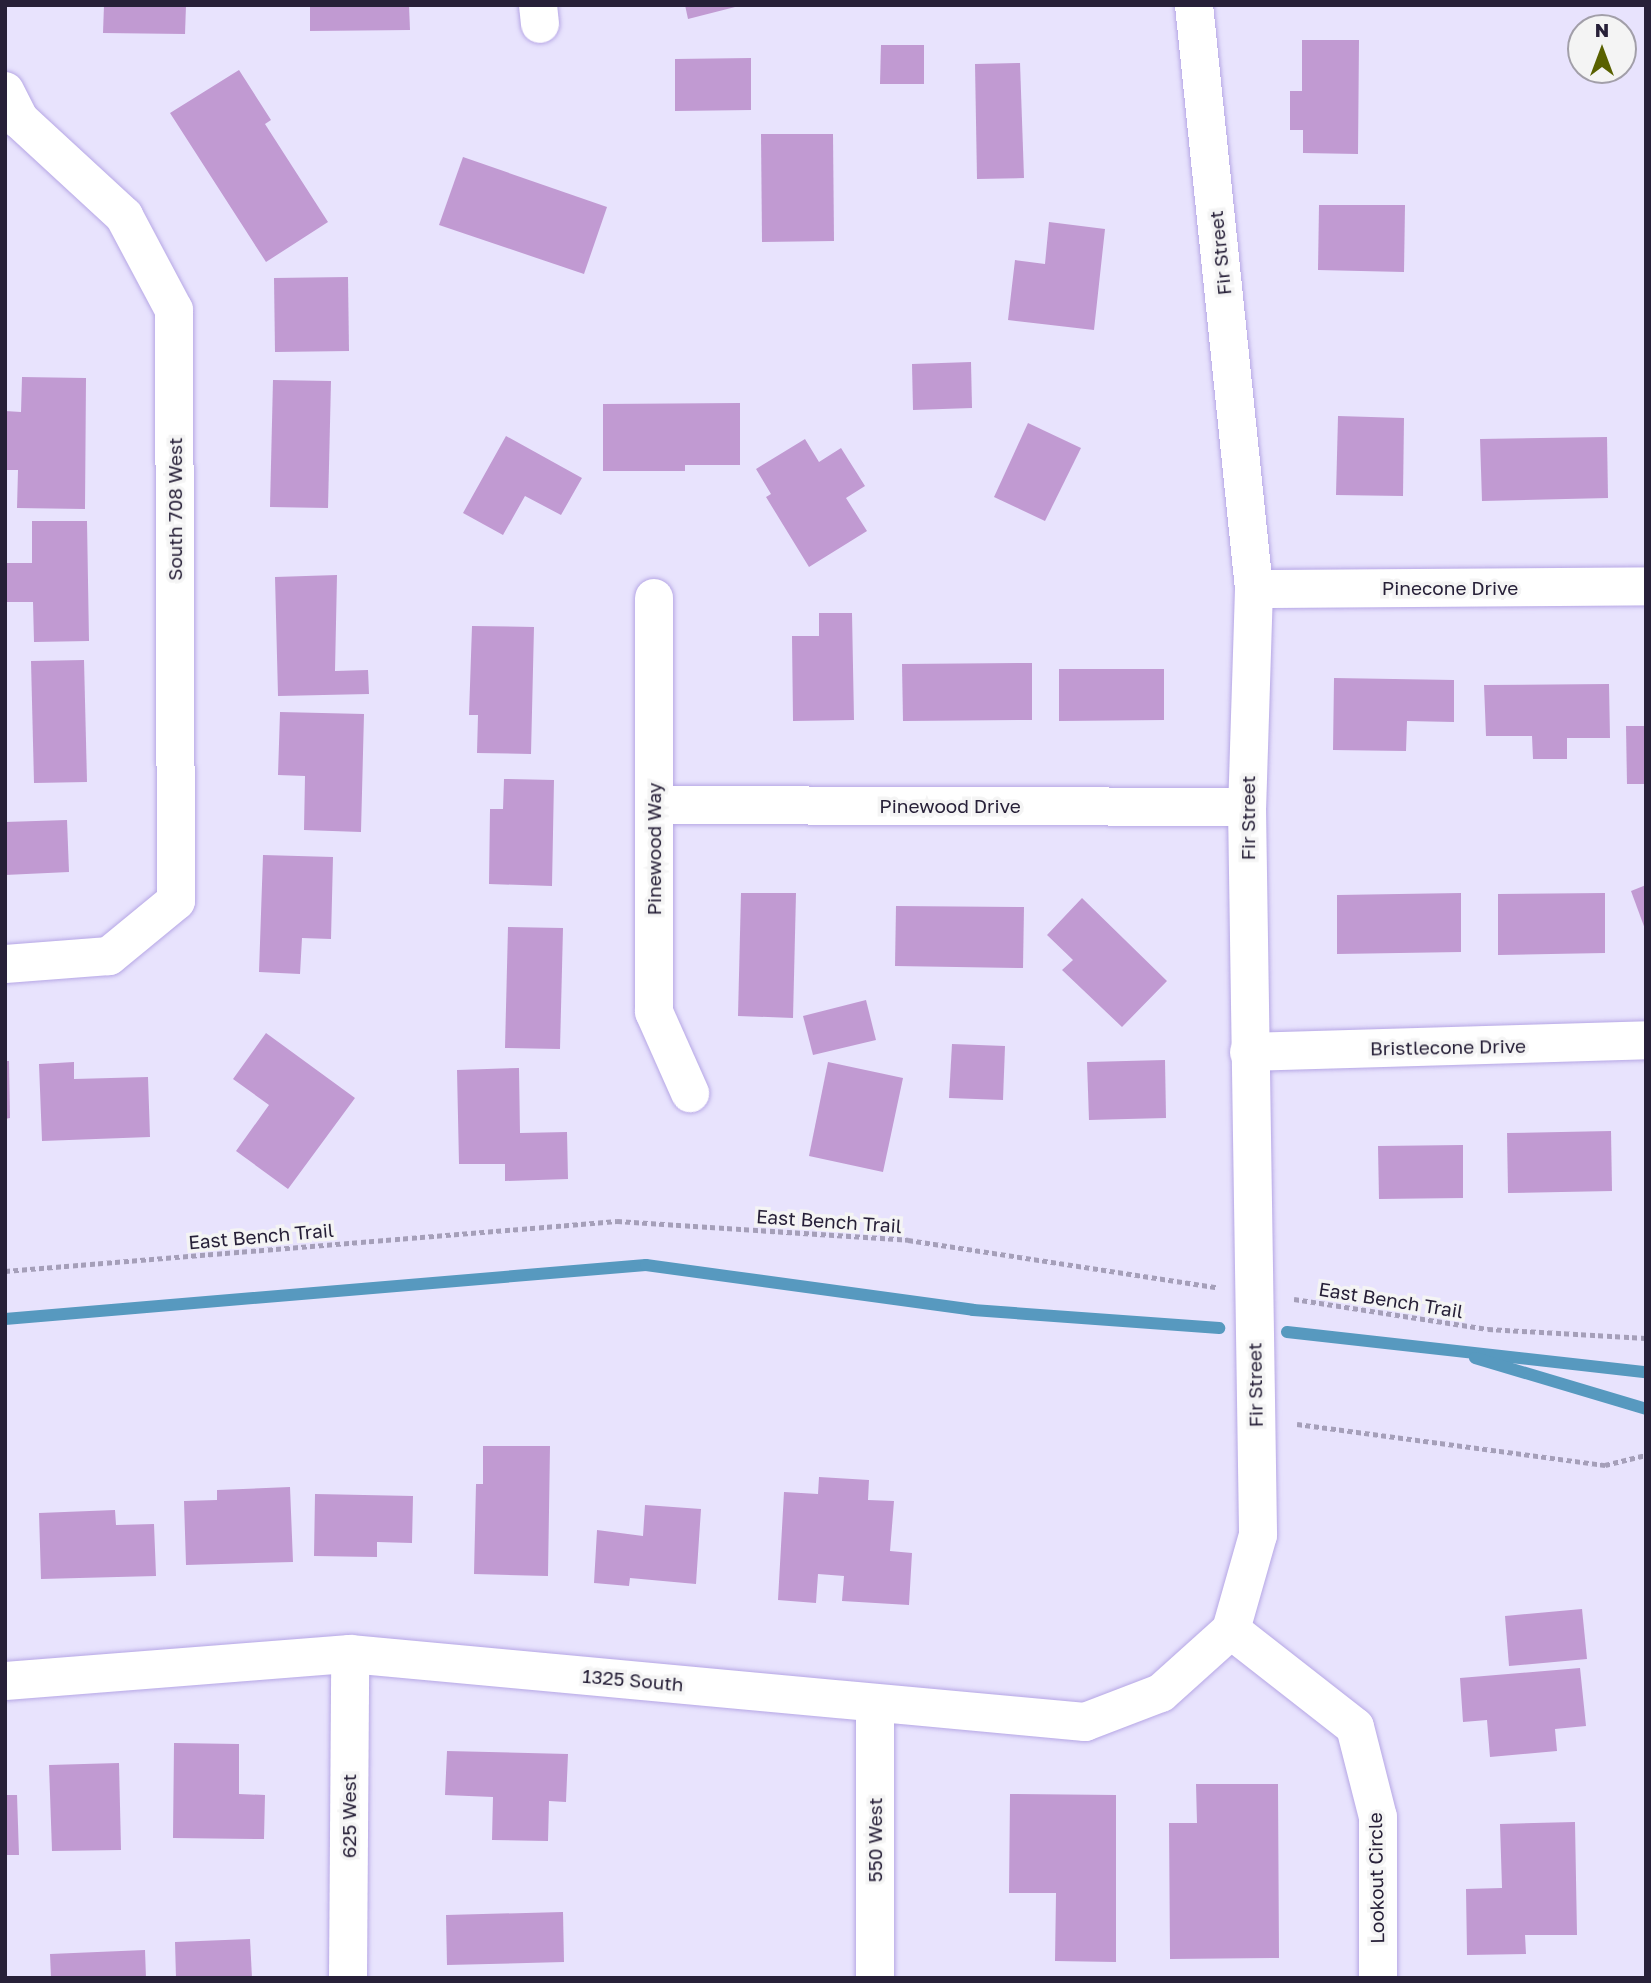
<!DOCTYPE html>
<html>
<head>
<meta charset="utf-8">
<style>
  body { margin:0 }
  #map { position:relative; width:1651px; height:1983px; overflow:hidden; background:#e8e3fd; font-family:"Golos Text",sans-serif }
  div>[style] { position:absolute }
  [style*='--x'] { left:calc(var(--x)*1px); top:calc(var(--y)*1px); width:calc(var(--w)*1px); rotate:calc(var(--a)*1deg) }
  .stream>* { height:12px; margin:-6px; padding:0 6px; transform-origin:6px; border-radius:6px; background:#5799bf }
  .building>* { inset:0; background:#c19ad2 }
  .path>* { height:4.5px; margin-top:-2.25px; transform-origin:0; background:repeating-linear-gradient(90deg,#a59fb9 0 5px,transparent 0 8.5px) }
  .roads { filter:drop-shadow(0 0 2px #b6a7e5) drop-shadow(0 0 2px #b6a7e5) }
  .street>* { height:38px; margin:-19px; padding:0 19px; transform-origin:19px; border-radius:19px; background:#fff }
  span { translate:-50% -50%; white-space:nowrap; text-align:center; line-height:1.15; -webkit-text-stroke:7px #f4f4f4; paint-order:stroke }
  .street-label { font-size:19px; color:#272038 }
  .frame { position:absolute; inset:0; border:7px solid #272038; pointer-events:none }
  .north { position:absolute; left:1567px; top:14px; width:70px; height:70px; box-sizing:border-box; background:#f4f4f4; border:2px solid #a29fa9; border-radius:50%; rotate:0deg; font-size:19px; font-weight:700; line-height:28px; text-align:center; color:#272038 }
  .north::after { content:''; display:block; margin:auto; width:24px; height:32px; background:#596100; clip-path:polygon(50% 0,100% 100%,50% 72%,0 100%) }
</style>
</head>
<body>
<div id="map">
  <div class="stream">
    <i style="--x:5;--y:1319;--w:643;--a:-4.82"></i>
    <i style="--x:646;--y:1265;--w:330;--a:7.8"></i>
    <i style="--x:973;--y:1310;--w:247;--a:4.2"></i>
    <i style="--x:1287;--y:1332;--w:361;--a:6.4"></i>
    <i style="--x:1475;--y:1358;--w:178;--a:16.6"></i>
  </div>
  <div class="building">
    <i style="clip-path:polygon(104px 5px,186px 5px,185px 34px,103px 33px)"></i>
    <i style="clip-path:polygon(310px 5px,409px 5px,410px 30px,310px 31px)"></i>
    <i style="clip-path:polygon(685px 5px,739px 5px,739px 6px,688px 19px)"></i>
    <i style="clip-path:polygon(1302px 40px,1359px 40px,1358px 154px,1303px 153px,1303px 130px,1290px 130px,1290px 91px,1302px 91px)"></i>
    <i style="clip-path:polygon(881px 45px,924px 45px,924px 84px,880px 84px)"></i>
    <i style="clip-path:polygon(751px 58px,751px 110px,675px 111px,675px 59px)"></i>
    <i style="clip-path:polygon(1020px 63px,1024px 178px,977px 179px,975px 64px)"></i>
    <i style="clip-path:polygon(239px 70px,271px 120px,265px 124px,328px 222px,266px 262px,170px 113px)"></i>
    <i style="clip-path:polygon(761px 134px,833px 134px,834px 241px,762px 242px)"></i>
    <i style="clip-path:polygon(463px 157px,607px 207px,584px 274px,439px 225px)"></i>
    <i style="clip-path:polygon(1319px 205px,1405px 205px,1404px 272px,1318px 270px)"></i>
    <i style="clip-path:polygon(1049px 222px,1105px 229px,1094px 330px,1008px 320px,1015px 260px,1045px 264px)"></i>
    <i style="clip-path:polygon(348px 277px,349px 351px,275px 352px,274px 278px)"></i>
    <i style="clip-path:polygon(971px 362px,972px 408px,913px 410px,912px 364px)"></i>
    <i style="clip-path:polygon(22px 377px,86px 378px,85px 509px,17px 508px,18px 470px,5px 470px,5px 411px,21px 412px)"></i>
    <i style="clip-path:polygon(273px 380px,331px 381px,328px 508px,270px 507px)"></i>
    <i style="clip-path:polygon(740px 403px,740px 465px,685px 465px,685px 471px,603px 471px,603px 404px)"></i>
    <i style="clip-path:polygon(1338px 416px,1404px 418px,1403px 496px,1336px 495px)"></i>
    <i style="clip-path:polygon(1028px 423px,1081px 448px,1045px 521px,994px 497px)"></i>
    <i style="clip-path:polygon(506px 436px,582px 478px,561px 515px,525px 496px,503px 535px,463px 513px)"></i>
    <i style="clip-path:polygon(1607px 437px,1608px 498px,1482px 501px,1480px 439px)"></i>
    <i style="clip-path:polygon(805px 439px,819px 462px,841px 448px,865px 486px,846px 498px,867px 531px,809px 567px,766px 497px,771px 494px,756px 469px)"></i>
    <i style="clip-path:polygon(32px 521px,87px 521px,89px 641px,34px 642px,33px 602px,7px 602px,7px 563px,32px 563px)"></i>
    <i style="clip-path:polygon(337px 575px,335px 671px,368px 670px,369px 694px,278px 696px,275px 577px)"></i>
    <i style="clip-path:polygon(819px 613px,852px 613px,854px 720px,793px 721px,792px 636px,819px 636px)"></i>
    <i style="clip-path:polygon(472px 626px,534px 627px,531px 754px,477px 753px,478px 715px,469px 715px)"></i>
    <i style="clip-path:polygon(84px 660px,87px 782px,34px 783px,31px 661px)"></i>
    <i style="clip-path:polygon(1032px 663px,1032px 720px,903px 721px,902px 664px)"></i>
    <i style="clip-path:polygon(1059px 669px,1164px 669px,1164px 720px,1059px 721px)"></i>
    <i style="clip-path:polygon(1334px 678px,1454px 680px,1454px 722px,1407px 721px,1406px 751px,1333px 750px)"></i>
    <i style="clip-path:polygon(1609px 684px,1610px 738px,1567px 738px,1567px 759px,1533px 759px,1532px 736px,1486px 736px,1484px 685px)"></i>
    <i style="clip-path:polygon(280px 712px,364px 714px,361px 832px,304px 830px,305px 776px,278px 775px)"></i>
    <i style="clip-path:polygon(1626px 726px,1646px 726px,1646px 784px,1627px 784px)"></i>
    <i style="clip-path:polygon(504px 779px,554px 780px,552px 886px,489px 884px,490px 809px,503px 809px)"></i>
    <i style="clip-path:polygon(67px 820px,69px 872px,5px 875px,5px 822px)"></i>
    <i style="clip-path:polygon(263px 855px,333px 857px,331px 939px,302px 938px,300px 974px,259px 972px)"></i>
    <i style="clip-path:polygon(1646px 885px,1646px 929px,1645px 929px,1631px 891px)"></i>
    <i style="clip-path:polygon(741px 893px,796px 893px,793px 1018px,738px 1016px)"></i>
    <i style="clip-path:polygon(1461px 893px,1461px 952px,1337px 954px,1337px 895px)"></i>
    <i style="clip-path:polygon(1605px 893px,1605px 953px,1498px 955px,1498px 894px)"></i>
    <i style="clip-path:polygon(1082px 898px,1167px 981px,1122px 1027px,1062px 970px,1073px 960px,1047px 935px)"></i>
    <i style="clip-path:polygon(896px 906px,1024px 907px,1023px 968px,895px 966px)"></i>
    <i style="clip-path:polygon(508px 927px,563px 928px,560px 1049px,505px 1048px)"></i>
    <i style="clip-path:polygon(866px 1000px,876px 1040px,813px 1055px,803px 1016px)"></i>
    <i style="clip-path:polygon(266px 1033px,355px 1098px,288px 1189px,236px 1151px,269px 1105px,233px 1079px)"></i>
    <i style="clip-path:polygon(952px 1044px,1005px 1046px,1003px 1100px,949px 1098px)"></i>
    <i style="clip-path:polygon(1165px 1060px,1166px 1118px,1089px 1120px,1087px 1062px)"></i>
    <i style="clip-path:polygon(5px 1061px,9px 1061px,10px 1118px,5px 1119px)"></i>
    <i style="clip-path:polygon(74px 1062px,74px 1079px,148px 1077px,150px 1137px,42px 1141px,39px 1064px)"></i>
    <i style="clip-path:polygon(828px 1062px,903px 1078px,883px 1172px,809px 1156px)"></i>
    <i style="clip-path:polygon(519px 1068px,520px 1133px,567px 1132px,568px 1179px,505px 1181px,505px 1164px,459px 1164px,457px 1070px)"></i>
    <i style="clip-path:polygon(1611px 1131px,1612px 1191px,1508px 1193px,1507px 1133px)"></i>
    <i style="clip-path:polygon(1463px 1145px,1463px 1198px,1379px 1199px,1378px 1146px)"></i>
    <i style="clip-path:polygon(483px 1446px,550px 1446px,548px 1576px,474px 1574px,476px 1484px,483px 1484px)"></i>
    <i style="clip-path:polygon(819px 1477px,869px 1480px,868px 1500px,894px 1501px,890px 1551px,912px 1553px,909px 1605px,842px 1601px,844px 1576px,818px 1574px,816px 1603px,778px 1600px,784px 1492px,818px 1494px)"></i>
    <i style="clip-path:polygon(290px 1487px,293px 1562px,186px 1565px,184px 1501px,217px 1500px,217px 1490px)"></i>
    <i style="clip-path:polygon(315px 1494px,413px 1496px,412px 1543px,377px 1542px,377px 1557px,314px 1556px)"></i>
    <i style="clip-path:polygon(645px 1505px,701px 1509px,696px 1584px,630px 1578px,629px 1586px,594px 1583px,597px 1530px,643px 1536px)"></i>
    <i style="clip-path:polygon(115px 1510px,116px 1525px,154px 1524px,156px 1576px,41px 1579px,39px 1513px)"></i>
    <i style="clip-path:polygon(1582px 1609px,1587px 1659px,1509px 1666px,1505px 1616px)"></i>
    <i style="clip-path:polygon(1580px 1668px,1586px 1726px,1555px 1729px,1557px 1751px,1490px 1757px,1487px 1720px,1463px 1722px,1460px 1678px)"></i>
    <i style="clip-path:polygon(174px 1743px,239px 1744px,239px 1794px,265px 1795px,264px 1839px,173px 1838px)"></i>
    <i style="clip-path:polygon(447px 1751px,568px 1754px,566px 1802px,549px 1801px,548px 1841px,492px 1840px,493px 1797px,445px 1795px)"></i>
    <i style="clip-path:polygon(119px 1763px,121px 1850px,52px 1851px,49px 1765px)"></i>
    <i style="clip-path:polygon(1196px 1784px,1278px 1784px,1279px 1958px,1170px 1959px,1169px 1823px,1197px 1823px)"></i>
    <i style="clip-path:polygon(1010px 1794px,1116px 1795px,1116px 1962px,1055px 1961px,1056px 1893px,1009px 1893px)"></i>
    <i style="clip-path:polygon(5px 1795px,17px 1795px,19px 1855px,5px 1855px)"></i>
    <i style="clip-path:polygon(1575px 1822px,1577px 1935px,1525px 1935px,1526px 1954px,1467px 1955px,1466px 1889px,1502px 1888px,1500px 1824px)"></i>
    <i style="clip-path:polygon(563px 1912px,564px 1962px,447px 1965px,446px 1915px)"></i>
    <i style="clip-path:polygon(250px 1939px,252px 1978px,176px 1978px,175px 1942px)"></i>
    <i style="clip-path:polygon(145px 1950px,146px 1978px,51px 1978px,50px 1954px)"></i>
  </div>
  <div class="path">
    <i style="--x:5;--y:1271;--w:614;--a:-4.67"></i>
    <i style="--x:617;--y:1221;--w:292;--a:3.7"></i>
    <i style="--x:908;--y:1240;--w:312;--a:8.7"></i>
    <i style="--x:1294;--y:1299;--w:196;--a:8.8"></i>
    <i style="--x:1488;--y:1329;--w:158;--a:3.3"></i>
    <i style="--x:1297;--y:1424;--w:311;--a:7.6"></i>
    <i style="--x:1605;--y:1465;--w:42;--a:-13.7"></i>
  </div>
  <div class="roads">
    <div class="street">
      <i style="--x:538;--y:5;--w:19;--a:84"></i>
      <i style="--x:1194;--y:5;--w:587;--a:84.13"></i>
      <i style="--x:1254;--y:589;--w:218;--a:91.8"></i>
      <i style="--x:1247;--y:807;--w:728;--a:89.13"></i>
      <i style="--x:1258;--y:1535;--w:99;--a:105.9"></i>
      <i style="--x:5;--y:91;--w:33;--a:63"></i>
      <i style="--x:20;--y:120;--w:142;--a:42.7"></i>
      <i style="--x:124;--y:216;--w:106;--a:62"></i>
      <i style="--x:174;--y:310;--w:591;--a:89.81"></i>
      <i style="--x:176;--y:901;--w:87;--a:140.6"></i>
      <i style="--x:109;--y:956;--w:104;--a:175.6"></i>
      <i style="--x:1254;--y:589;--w:392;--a:-0.4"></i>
      <i style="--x:654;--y:598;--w:414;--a:90"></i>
      <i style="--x:654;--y:1012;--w:89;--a:66"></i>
      <i style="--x:654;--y:805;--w:593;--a:0.19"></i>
      <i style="--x:1249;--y:1052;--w:397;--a:-1.7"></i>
      <i style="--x:1231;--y:1630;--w:157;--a:38"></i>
      <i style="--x:1355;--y:1727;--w:93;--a:75.7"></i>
      <i style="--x:1378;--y:1817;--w:161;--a:90"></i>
      <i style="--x:5;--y:1681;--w:346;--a:-4.5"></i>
      <i style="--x:350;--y:1654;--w:738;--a:5.29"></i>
      <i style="--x:1085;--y:1722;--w:81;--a:-20.9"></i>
      <i style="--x:1161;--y:1693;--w:94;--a:-42"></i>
      <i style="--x:875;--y:1703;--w:275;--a:90"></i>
      <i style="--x:348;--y:1978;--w:324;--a:-89.6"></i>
    </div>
  </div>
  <div class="street-label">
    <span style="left:1220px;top:253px;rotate:-96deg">Fir Street</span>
    <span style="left:175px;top:509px;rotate:-90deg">South 708 West</span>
    <span style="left:1450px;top:588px">Pinecone Drive</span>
    <span style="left:950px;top:806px">Pinewood Drive</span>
    <span style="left:1248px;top:818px;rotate:-90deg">Fir Street</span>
    <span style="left:654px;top:849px;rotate:-90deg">Pinewood Way</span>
    <span style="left:1448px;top:1047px;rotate:-1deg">Bristlecone Drive</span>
    <span style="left:829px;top:1221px;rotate:4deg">East Bench Trail</span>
    <span style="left:261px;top:1236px;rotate:-5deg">East Bench Trail</span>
    <span style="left:1391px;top:1300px;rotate:9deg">East Bench Trail</span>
    <span style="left:1255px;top:1385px;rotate:-91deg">Fir Street</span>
    <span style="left:633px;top:1680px;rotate:5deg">1325 South</span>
    <span style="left:349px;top:1816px;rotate:-90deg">625 West</span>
    <span style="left:875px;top:1840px;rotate:-90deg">550 West</span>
    <span style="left:1376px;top:1878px;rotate:-91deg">Lookout Circle</span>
  </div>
  <div class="frame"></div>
  <div class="north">N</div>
</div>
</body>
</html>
